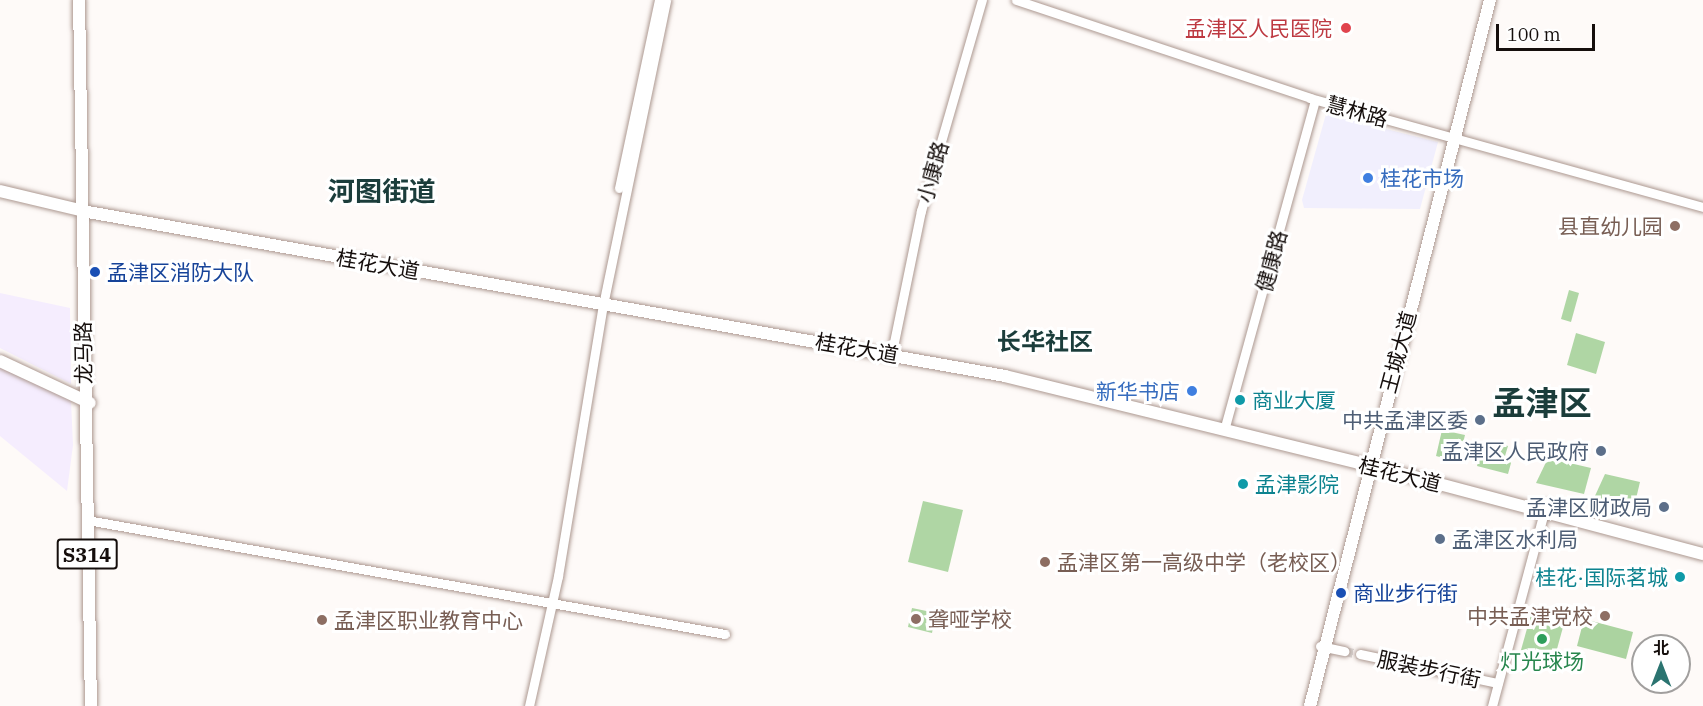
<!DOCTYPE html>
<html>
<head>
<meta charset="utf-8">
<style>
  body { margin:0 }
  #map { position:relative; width:1703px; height:706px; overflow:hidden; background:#fefaf8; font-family:"IBM Plex Serif","Noto Sans SC",serif }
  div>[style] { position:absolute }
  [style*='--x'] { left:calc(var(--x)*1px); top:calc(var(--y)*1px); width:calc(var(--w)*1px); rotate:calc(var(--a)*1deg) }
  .commercial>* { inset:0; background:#f1effd }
  .industrial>* { inset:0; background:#f5edfe }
  .green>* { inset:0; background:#afd6a4 }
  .forest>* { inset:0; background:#abd3a0 }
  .round { border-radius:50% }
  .minor-tunnel>* { height:9px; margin-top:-4.5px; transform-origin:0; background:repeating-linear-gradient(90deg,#dbd7d5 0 9px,transparent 0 13.5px) }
  .roads { filter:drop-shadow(0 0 2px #ac9890) drop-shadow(0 0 2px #ac9890) }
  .minor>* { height:9px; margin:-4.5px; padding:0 4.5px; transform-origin:4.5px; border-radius:4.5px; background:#fff }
  .major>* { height:12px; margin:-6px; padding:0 6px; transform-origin:6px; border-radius:6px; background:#fff }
  .dots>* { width:16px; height:16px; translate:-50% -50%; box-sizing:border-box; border:3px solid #fff; border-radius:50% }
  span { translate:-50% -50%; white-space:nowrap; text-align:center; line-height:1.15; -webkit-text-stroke:6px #fff; paint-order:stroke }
  .shield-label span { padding:2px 4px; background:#fff; border:2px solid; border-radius:4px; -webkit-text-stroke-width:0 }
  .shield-label { font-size:20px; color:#150e0c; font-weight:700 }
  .health-label { font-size:21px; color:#be3a42 }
  .right { translate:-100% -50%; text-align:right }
  .street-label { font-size:21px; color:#150e0c }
  .shop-label { font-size:21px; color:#366cbe }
  .left { translate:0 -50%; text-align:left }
  .education-label { font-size:21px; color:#785e54 }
  .transit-label { font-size:21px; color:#164399 }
  .culture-label { font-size:21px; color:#0d838f }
  .service-label { font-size:21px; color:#4e5e75 }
  .leisure-label { font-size:21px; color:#27864d }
  .quarter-label { font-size:24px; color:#1b3d3b; font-weight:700 }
  .district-label { font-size:27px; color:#1b3d3b; font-weight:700 }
  .town-label { font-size:33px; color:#1b3d3b; font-weight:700 }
  .north { position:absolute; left:1631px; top:634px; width:60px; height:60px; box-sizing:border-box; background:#fff; border:2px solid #a19f9e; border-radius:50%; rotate:0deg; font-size:16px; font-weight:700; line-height:24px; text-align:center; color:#150e0c }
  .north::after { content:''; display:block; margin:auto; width:21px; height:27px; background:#2b7470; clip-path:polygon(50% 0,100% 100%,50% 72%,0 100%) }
  .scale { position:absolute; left:1496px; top:24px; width:99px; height:27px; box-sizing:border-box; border:3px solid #150e0c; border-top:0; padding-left:8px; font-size:18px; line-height:21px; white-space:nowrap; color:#150e0c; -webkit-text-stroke:4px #fff; paint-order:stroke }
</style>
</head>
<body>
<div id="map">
  <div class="commercial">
    <i style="clip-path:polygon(1326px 114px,1438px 142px,1420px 209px,1304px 208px,1302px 200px)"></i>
  </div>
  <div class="industrial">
    <i style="clip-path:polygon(0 293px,70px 308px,71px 384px,0 348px)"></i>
    <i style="clip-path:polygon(0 365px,71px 401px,73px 445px,67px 491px,0 436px)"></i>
  </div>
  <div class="green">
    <i style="clip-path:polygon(1569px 290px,1579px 293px,1571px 322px,1561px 319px)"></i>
    <i style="clip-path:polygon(1576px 333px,1605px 342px,1596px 374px,1567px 365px)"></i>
    <i style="clip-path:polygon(1442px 430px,1465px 435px,1458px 462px,1436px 456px)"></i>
    <i style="clip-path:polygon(1484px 440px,1508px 446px,1505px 456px,1511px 463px,1508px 474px,1477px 466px)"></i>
    <i style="clip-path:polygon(1548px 458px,1591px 468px,1584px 494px,1536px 483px)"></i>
    <i style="clip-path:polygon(1605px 474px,1640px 482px,1634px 507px,1594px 498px)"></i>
    <i style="clip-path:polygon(923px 501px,963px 510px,948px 572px,908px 562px)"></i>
    <i style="clip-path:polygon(912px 608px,936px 613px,932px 633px,908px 627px)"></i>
    <i style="clip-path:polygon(1532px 611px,1565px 620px,1552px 667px,1519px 657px)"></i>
  </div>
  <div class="forest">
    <i class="round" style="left:1532px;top:394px;width:16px;height:16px"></i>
    <i style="clip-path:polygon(1584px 619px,1633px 632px,1626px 659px,1577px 646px)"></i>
  </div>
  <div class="minor-tunnel">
    <i style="--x:1344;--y:651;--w:16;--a:11"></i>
  </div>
  <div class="roads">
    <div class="minor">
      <i style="--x:1016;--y:0;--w:310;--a:18.4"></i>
      <i style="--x:1310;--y:98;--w:408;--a:15.5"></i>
      <i style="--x:619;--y:188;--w:192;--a:-78"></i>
      <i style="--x:893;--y:347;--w:139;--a:-78.4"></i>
      <i style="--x:921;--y:211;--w:220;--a:-73.9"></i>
      <i style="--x:1226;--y:423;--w:335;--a:-74.6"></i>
      <i style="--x:87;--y:520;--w:648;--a:10.13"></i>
      <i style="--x:1320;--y:646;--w:25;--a:12"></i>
      <i style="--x:1360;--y:654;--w:141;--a:11.9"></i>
      <i style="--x:529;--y:706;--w:133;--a:-77.4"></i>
      <i style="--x:558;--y:576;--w:275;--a:-80.6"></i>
      <i style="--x:603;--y:305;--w:311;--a:-78.3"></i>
      <i style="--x:1492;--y:706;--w:209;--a:-75"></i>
    </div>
    <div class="major">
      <i style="--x:79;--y:0;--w:706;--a:89.03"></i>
      <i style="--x:0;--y:191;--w:90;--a:13.4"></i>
      <i style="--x:88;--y:212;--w:932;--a:10.14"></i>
      <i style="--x:1005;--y:376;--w:374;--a:13.8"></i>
      <i style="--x:1368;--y:465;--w:347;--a:14.9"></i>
      <i style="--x:0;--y:361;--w:99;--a:25"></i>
      <i style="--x:1310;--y:706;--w:729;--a:-75.7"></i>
    </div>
  </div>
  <div class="dots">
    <i style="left:1346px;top:28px;background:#e0444e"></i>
    <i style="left:1368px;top:178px;background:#3f7fe0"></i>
    <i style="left:1675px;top:226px;background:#8d6e63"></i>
    <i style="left:95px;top:272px;background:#1a4fb4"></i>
    <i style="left:1192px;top:391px;background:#3f7fe0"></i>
    <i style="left:1240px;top:400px;background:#0f9aa8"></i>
    <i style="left:1480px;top:420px;background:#5c6f8a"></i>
    <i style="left:1601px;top:451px;background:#5c6f8a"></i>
    <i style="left:1243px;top:484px;background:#0f9aa8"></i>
    <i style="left:1664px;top:507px;background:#5c6f8a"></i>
    <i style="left:1440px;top:539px;background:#5c6f8a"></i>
    <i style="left:1045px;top:562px;background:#8d6e63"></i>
    <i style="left:1680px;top:577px;background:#0f9aa8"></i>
    <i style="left:1341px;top:593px;background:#1a4fb4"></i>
    <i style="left:1605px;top:616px;background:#8d6e63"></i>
    <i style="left:916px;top:619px;background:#8d6e63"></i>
    <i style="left:322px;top:620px;background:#8d6e63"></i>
    <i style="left:1542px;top:639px;background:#2e9e5b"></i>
  </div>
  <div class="shield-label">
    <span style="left:87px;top:554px">S314</span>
  </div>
  <div class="health-label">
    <span class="right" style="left:1332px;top:28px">孟津区人民医院</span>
  </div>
  <div class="street-label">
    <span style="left:1357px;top:111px;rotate:15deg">慧林路</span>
    <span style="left:932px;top:172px;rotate:-74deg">小康路</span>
    <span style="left:1271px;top:261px;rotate:-75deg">健康路</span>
    <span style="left:378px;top:264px;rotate:10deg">桂花大道</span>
    <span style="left:857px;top:348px;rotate:10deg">桂花大道</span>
    <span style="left:1398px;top:352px;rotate:-75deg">王城大道</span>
    <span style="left:83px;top:353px;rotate:-91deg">龙马路</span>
    <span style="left:1400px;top:474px;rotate:14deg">桂花大道</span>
    <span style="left:1429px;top:669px;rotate:12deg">服装步行街</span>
  </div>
  <div class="shop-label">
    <span class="left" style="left:1380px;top:178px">桂花市场</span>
    <span class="right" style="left:1180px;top:391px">新华书店</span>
  </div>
  <div class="education-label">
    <span class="right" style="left:1663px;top:226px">县直幼儿园</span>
    <span class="left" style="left:1057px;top:562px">孟津区第一高级中学（老校区）</span>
    <span class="right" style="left:1593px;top:616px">中共孟津党校</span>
    <span class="left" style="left:928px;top:619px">聋哑学校</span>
    <span class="left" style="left:334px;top:620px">孟津区职业教育中心</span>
  </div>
  <div class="transit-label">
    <span class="left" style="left:107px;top:272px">孟津区消防大队</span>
    <span class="left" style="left:1353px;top:593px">商业步行街</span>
  </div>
  <div class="culture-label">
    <span class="left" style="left:1252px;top:400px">商业大厦</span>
    <span class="left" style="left:1255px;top:484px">孟津影院</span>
    <span class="right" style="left:1668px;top:577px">桂花·国际茗城</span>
  </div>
  <div class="service-label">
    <span class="right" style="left:1468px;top:420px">中共孟津区委</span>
    <span class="right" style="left:1589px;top:451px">孟津区人民政府</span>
    <span class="right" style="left:1652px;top:507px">孟津区财政局</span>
    <span class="left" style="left:1452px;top:539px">孟津区水利局</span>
  </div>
  <div class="leisure-label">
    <span style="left:1542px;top:661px">灯光球场</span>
  </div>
  <div class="quarter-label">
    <span style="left:1045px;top:342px">长华社区</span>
  </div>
  <div class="district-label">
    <span style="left:382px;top:191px">河图街道</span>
  </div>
  <div class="town-label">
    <span style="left:1542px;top:403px">孟津区</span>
  </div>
  <div class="north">北</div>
  <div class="scale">100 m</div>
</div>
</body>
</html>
